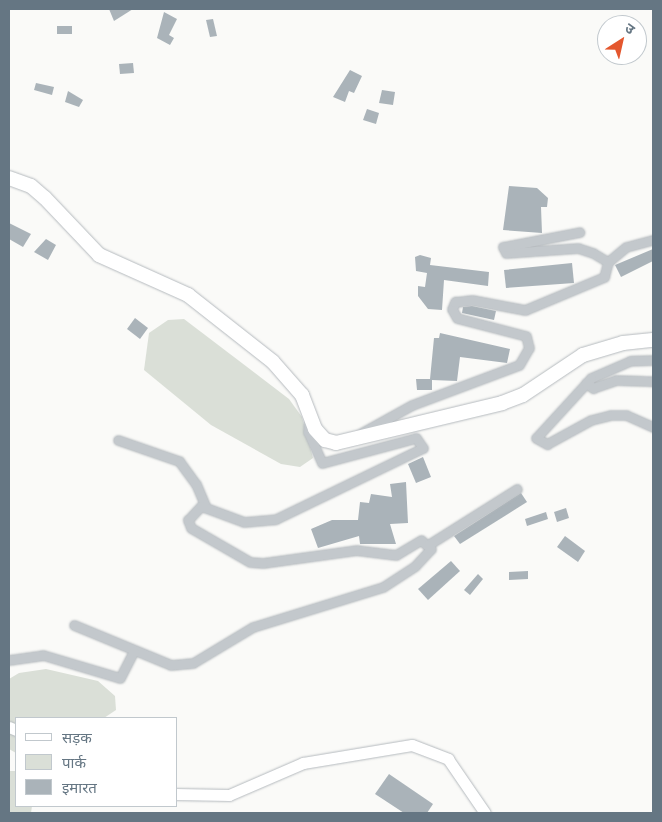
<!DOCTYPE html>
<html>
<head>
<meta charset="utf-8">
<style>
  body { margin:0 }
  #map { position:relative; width:662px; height:822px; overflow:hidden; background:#fafaf8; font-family:"Noto Sans","Noto Sans Devanagari",sans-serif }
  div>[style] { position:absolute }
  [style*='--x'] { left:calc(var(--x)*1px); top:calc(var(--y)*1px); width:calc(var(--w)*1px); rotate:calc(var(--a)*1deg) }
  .green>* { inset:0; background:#dadfd7 }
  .building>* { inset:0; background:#aab3b9 }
  .roads { filter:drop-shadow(0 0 1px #b5babe) drop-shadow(0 0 1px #b5babe) }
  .minor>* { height:9px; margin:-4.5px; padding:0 4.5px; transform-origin:4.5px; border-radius:4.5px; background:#c3c8cc }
  .major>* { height:11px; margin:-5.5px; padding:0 5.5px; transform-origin:5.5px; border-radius:5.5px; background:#fff }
  .highway>* { height:14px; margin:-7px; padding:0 7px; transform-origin:7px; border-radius:7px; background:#fff }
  span { translate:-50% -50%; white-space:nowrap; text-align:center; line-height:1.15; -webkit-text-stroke:5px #fff; paint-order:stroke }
  .frame { position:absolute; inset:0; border:10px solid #657683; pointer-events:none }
  .legend { position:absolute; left:15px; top:717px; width:162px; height:90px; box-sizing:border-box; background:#fff; border:1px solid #c1c8cd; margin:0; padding:6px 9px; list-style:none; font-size:15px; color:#657683 }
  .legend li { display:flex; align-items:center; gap:10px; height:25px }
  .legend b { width:25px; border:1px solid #c1c8cd }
  .north { position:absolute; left:597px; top:15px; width:50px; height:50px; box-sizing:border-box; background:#fff; border:1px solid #c1c8cd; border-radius:50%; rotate:35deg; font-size:14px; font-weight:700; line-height:20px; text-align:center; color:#657683 }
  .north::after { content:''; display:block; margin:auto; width:18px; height:22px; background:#e4572e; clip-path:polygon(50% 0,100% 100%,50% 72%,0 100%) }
</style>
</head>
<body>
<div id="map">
  <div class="green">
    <i style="clip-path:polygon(184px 319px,289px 399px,302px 417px,313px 458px,300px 467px,281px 464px,211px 425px,144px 370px,149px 333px,168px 320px)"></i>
    <i style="clip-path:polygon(46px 669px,98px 681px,115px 696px,116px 710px,104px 718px,16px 718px,16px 753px,9px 749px,9px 679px,19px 673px)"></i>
    <i style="clip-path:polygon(9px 771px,16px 771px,16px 806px,32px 806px,31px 813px,9px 813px)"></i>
  </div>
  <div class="building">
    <i style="clip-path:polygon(109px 9px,133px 9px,114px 21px)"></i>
    <i style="clip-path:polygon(164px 12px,177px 19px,169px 35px,174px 38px,170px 45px,157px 38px)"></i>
    <i style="clip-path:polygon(213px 19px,217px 36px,210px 37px,206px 20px)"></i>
    <i style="clip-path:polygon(57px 26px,72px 26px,72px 34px,57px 34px)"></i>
    <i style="clip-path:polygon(133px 63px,134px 73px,120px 74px,119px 64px)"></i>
    <i style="clip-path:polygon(350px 70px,362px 76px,354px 93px,349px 91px,345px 102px,333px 97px)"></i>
    <i style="clip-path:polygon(36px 83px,54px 87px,52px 95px,34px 90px)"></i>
    <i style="clip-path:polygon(382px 90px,395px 92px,393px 105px,379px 103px)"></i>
    <i style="clip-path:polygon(68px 91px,83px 100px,79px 107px,65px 102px)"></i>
    <i style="clip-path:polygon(367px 109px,379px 113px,376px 124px,363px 120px)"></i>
    <i style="clip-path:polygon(509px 186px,537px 188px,548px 198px,547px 207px,541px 207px,542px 233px,503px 230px)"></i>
    <i style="clip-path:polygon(9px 223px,31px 234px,23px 247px,9px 239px)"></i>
    <i style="clip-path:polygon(46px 239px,56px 245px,48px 260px,34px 252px)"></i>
    <i style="clip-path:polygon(653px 249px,653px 261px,621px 277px,615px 265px)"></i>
    <i style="clip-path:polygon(420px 255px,431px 258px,430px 265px,489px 272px,488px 286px,444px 280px,442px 310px,428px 309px,418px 296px,418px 286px,425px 287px,427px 273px,416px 271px,415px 257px)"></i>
    <i style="clip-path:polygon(572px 263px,574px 283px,506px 288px,504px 270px)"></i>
    <i style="clip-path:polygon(472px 306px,496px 311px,494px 320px,462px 313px,463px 307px)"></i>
    <i style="clip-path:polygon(135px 318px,148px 328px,140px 339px,127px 329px)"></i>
    <i style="clip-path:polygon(440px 333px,510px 349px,507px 363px,460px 357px,457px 381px,432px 380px,432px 390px,417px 390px,416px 379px,430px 379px,434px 338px,439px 338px)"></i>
    <i style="clip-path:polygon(423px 457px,431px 477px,416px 483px,408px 464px)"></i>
    <i style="clip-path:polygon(406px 482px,408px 523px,390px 524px,396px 544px,360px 544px,359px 536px,318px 548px,311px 529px,332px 520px,358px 520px,360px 502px,369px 503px,371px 494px,392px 497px,390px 484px)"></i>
    <i style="clip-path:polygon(521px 493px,527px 502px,460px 544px,454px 536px)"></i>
    <i style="clip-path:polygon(566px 508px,569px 518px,557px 522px,554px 512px)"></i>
    <i style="clip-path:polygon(546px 512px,548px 519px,527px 526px,525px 519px)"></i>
    <i style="clip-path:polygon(565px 536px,585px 551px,578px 562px,557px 547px)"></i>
    <i style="clip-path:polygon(451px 561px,460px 571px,428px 600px,418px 589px)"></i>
    <i style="clip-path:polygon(528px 571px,528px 579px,509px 580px,509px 572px)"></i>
    <i style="clip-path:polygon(478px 574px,483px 579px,470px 595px,464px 590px)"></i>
    <i style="clip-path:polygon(389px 774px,433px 804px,427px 813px,404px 813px,375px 794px)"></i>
  </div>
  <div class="roads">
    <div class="minor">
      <i style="--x:608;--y:262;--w:23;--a:-40"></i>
      <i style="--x:626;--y:247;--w:28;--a:-15"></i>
      <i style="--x:653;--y:360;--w:23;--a:178"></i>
      <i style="--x:630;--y:361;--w:43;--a:156.4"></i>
      <i style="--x:591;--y:378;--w:81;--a:132.5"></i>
      <i style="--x:536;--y:438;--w:13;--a:29"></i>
      <i style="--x:547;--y:444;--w:50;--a:-28.6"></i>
      <i style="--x:591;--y:420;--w:21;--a:-14"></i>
      <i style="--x:611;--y:415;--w:15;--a:0"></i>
      <i style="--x:626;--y:415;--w:30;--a:24"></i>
      <i style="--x:586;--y:383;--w:9;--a:36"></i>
      <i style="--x:593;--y:388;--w:24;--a:-19"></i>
      <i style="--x:616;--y:380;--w:37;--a:2"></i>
      <i style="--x:356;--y:436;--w:64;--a:-29"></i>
      <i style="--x:412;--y:405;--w:114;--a:-20.5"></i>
      <i style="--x:519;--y:365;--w:20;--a:-60"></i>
      <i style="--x:529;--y:348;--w:12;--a:-104"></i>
      <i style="--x:526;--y:336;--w:71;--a:-165.4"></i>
      <i style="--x:457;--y:318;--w:10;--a:-119"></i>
      <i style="--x:452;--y:309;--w:8;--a:-67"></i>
      <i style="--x:455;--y:302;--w:17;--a:-7"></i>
      <i style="--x:472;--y:300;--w:54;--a:10.7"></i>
      <i style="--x:525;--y:310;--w:86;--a:-22.7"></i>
      <i style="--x:604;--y:277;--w:16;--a:-75"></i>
      <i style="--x:608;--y:262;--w:17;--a:-149"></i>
      <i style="--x:593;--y:253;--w:16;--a:-162"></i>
      <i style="--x:578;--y:248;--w:72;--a:176"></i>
      <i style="--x:506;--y:253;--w:7;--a:-117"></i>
      <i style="--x:503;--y:247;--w:78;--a:-11"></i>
      <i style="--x:118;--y:440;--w:65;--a:19"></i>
      <i style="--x:179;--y:461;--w:29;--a:54"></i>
      <i style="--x:196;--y:484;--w:26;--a:67"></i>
      <i style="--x:428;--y:545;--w:105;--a:-32.2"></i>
      <i style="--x:74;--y:625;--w:105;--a:22.4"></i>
      <i style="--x:171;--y:665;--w:22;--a:-5"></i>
      <i style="--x:193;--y:663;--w:70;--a:-31"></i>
      <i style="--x:253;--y:627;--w:136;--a:-17.1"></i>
      <i style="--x:383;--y:587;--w:38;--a:-33"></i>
      <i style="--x:415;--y:566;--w:23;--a:-47"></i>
      <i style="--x:431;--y:549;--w:13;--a:-138"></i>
      <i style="--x:421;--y:540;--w:29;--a:149"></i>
      <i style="--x:396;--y:555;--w:39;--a:-173"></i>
      <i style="--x:357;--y:550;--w:95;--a:172.1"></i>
      <i style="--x:263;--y:563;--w:13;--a:-176"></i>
      <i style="--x:250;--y:562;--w:68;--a:-150"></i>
      <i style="--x:191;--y:528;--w:9;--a:-111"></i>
      <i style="--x:188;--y:520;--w:19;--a:-47"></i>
      <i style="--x:201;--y:506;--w:46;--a:20.4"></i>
      <i style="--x:244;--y:522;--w:32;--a:-5"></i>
      <i style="--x:276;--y:519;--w:163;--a:-25.8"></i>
      <i style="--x:423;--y:448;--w:12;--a:-125"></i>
      <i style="--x:416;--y:438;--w:97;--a:165.1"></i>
      <i style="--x:322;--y:463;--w:34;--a:-114"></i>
      <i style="--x:308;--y:432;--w:15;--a:-86"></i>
      <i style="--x:9;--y:660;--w:34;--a:-8"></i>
      <i style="--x:43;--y:655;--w:80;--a:16.6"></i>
      <i style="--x:120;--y:678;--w:30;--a:-63"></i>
    </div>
    <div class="major">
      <i style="--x:9;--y:727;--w:8;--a:23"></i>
      <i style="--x:176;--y:794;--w:53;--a:1.1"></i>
      <i style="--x:229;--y:795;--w:81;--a:-23.4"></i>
      <i style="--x:303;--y:763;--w:110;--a:-9.4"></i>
      <i style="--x:412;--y:745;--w:39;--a:21"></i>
      <i style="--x:448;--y:759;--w:65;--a:55.6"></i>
    </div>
    <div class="highway">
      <i style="--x:9;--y:178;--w:23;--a:20"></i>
      <i style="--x:31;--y:186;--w:18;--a:41"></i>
      <i style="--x:45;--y:198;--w:79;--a:46.5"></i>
      <i style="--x:99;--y:255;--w:98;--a:24.2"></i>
      <i style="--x:188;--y:295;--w:108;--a:38.2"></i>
      <i style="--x:273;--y:362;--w:44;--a:48.7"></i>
      <i style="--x:302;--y:395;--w:36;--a:69"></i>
      <i style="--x:315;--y:429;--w:15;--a:48"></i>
      <i style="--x:325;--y:440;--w:11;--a:15"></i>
      <i style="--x:336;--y:443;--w:171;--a:-13.5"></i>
      <i style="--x:502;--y:403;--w:22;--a:-21"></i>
      <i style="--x:523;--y:395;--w:72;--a:-33.7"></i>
      <i style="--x:583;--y:355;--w:42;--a:-16.7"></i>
      <i style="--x:623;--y:343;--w:30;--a:-6"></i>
    </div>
  </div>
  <div class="frame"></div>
  <ul class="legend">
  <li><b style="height:6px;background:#fff"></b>सड़क</li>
  <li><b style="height:14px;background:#dadfd7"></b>पार्क</li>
  <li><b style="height:14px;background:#aab3b9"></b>इमारत</li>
  </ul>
  <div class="north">उ</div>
</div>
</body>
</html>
